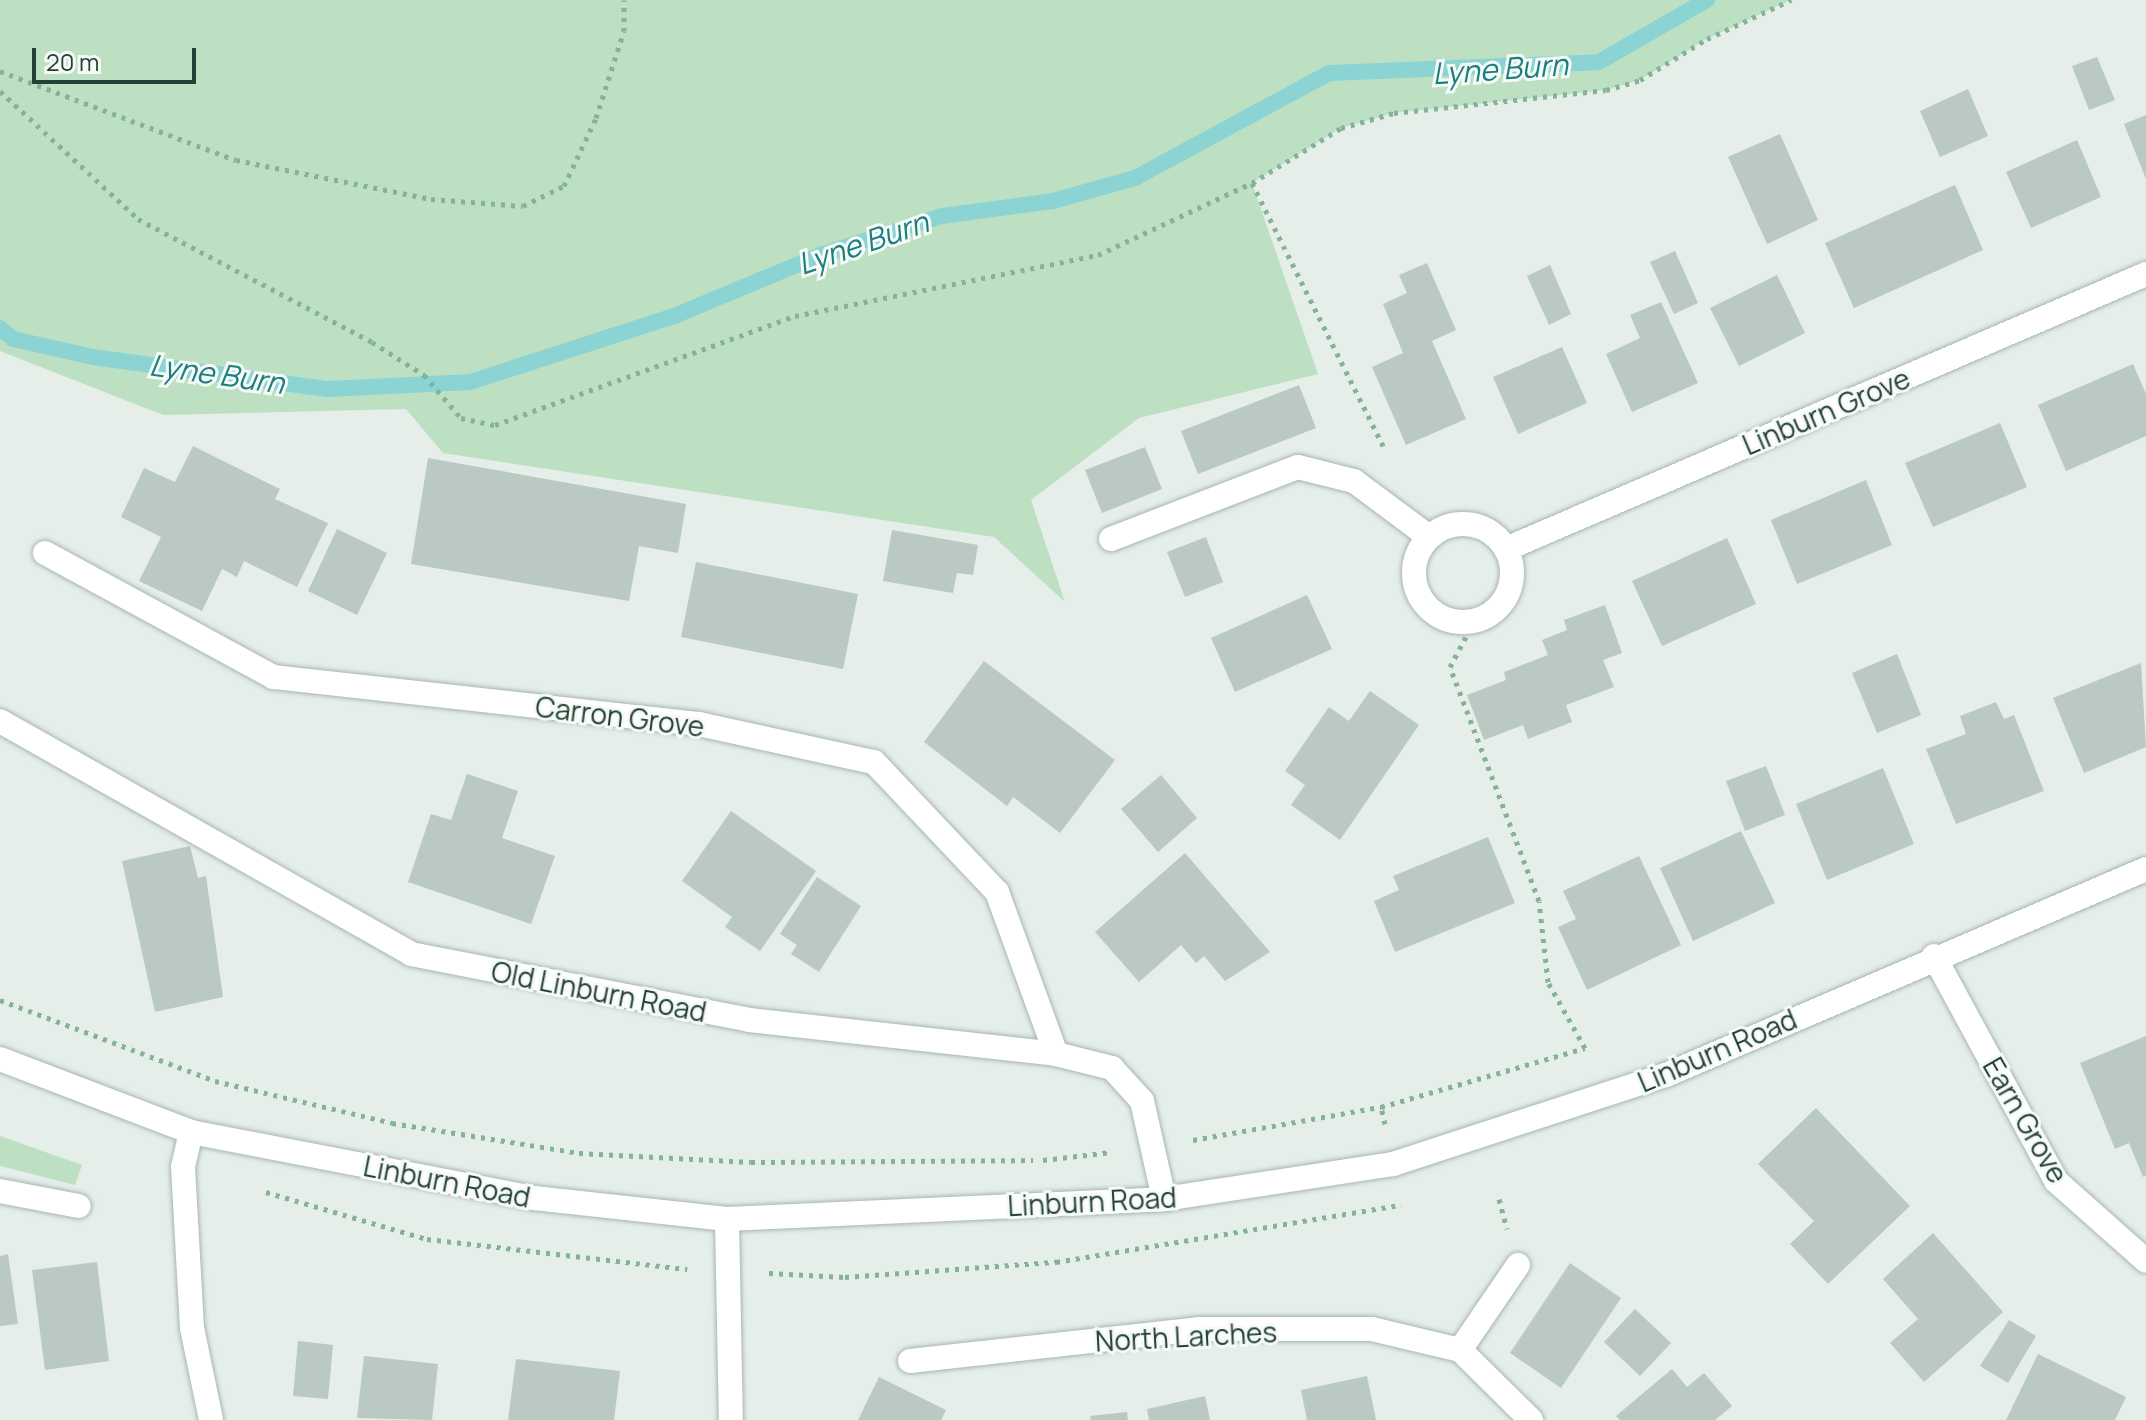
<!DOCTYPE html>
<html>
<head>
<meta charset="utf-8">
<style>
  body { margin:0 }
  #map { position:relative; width:2146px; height:1420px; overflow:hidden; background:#e5eee9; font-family:Manrope,sans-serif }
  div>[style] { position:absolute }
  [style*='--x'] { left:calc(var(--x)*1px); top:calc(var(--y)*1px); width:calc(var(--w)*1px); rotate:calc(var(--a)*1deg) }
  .green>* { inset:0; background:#bee0c2 }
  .stream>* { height:16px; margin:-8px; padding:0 8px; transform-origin:8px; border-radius:8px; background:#8cd4d4 }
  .building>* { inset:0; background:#bac9c1 }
  .path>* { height:5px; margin-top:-2.5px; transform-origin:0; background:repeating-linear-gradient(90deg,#85b29d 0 4px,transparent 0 10px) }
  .roads { filter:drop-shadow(0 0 2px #a7b7af) drop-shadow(0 0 2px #a7b7af) }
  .lane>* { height:24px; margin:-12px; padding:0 12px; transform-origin:12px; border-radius:12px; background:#fff }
  .street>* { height:24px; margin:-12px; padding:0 12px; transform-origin:12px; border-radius:12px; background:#fff }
  .street>.ring { margin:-12px; padding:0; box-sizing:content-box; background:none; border:24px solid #fff; border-radius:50% }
  .secondary>* { height:24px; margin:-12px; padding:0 12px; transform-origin:12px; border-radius:12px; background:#fff }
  span { translate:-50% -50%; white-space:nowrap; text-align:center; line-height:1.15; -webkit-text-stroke:6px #f6faf7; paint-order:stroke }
  .street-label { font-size:28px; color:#234134 }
  .water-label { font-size:30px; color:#1b7e7f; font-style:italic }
  .scale { position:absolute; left:32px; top:48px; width:164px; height:36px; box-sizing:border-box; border:4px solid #234134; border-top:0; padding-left:10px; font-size:24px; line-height:28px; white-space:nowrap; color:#234134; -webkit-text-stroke:6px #f6faf7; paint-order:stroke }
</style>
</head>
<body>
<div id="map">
  <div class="green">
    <i style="clip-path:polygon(0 0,1791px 0,1707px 39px,1640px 80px,1606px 90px,1394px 113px,1341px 128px,1252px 183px,1318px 374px,1139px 418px,1031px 500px,1065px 602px,994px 537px,443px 453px,406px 409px,163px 415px,0 351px)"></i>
    <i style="clip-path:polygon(0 1136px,82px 1165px,75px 1185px,0 1166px)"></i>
  </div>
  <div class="stream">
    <i style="--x:0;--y:328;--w:17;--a:40"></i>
    <i style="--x:13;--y:339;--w:82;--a:12.7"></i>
    <i style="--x:93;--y:357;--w:237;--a:7.8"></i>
    <i style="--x:328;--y:389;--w:142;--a:-2.8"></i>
    <i style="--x:470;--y:382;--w:214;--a:-17.9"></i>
    <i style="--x:674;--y:316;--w:161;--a:-22.6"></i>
    <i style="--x:823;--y:254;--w:125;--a:-17.7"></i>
    <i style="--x:942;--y:216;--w:112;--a:-7.7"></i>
    <i style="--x:1053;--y:201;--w:85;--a:-15.7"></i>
    <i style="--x:1135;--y:178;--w:221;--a:-28.4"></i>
    <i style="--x:1329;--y:73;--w:270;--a:-2.3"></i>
    <i style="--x:1599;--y:62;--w:125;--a:-29.9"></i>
  </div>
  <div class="building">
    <i style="clip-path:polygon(2097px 57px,2115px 100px,2089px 110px,2072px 66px)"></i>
    <i style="clip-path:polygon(1968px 89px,1988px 136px,1940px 157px,1920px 111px)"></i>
    <i style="clip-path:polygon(2146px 115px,2146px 179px,2124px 124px)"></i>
    <i style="clip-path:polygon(1780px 134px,1818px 220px,1767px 244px,1728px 157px)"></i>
    <i style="clip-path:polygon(2077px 140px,2101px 197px,2031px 228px,2006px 172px)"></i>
    <i style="clip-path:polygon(1955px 185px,1983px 250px,1854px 308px,1825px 243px)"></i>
    <i style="clip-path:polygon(1675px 251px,1698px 303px,1674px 314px,1650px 262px)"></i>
    <i style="clip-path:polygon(1427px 263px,1456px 330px,1432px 341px,1466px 419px,1406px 445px,1372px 367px,1403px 353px,1383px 304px,1407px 293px,1399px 275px)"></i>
    <i style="clip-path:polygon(1550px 265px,1571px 314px,1549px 325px,1527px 276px)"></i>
    <i style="clip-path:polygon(1777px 275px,1805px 333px,1739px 366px,1710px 308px)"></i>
    <i style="clip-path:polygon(1661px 302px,1698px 383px,1632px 412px,1606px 354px,1640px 338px,1630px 315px)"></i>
    <i style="clip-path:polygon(1562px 347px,1587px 403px,1518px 434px,1493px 377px)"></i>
    <i style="clip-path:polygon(2133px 364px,2146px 394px,2146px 436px,2066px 471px,2038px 405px)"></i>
    <i style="clip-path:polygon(1299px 385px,1316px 428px,1198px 474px,1181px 431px)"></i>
    <i style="clip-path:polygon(2000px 423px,2027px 487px,1933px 527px,1905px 463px)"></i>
    <i style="clip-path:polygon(193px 446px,280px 489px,275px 499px,328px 523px,297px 587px,244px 561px,237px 577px,222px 569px,202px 611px,139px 581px,161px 537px,121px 517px,144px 468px,175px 482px)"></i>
    <i style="clip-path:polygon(1145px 447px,1162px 489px,1102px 513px,1085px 470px)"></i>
    <i style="clip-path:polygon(428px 458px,686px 504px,678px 553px,639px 546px,629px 601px,411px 564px)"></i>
    <i style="clip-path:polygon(1866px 480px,1892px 545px,1797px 584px,1771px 520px)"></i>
    <i style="clip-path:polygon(337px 529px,387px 553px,357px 615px,308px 591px)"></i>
    <i style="clip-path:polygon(892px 530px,978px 545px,973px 575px,957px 573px,953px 593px,883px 581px)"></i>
    <i style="clip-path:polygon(1206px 537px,1223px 582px,1185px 597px,1167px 552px)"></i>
    <i style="clip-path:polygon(1727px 538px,1756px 604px,1662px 646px,1632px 581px)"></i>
    <i style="clip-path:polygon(696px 562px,858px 594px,843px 669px,681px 637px)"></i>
    <i style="clip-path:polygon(1307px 595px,1332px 649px,1235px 692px,1211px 638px)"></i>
    <i style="clip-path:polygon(1605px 605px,1622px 653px,1603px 660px,1614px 687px,1566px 705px,1572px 722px,1528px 739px,1523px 725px,1484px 740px,1467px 695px,1506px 680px,1504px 672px,1548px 655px,1542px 640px,1567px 630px,1564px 620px)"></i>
    <i style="clip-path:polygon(1897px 654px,1921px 715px,1877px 733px,1852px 673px)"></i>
    <i style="clip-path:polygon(984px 661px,1115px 760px,1060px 833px,1013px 797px,1007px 806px,924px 742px)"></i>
    <i style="clip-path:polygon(2141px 663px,2146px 747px,2084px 773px,2053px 698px)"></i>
    <i style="clip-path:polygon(1370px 691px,1419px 725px,1340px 840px,1291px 805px,1305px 785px,1285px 771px,1329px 707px,1349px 721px)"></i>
    <i style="clip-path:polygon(1996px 702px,2004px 719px,2014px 715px,2044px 791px,1956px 824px,1926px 749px,1966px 734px,1960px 716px)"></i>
    <i style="clip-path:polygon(1766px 766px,1785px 815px,1745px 831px,1726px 781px)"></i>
    <i style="clip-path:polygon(1883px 768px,1914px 844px,1827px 880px,1796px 804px)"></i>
    <i style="clip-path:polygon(467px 774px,518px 791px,502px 838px,555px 856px,531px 924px,408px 882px,431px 814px,451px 820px)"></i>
    <i style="clip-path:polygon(1161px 775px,1197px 818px,1158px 852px,1121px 809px)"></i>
    <i style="clip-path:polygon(731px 811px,816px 871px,760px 951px,725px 927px,732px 917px,682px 881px)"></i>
    <i style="clip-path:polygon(1741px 831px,1775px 903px,1693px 941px,1660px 868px)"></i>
    <i style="clip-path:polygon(1488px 837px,1515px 903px,1395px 952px,1374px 901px,1399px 890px,1393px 876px)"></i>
    <i style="clip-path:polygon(190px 846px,198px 878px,206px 876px,223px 997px,155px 1012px,122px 861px)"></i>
    <i style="clip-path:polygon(1185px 853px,1270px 952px,1225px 981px,1204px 956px,1196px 963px,1181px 945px,1139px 982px,1095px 932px)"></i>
    <i style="clip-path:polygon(1639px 856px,1681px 945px,1587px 990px,1558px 927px,1576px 919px,1563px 891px)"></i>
    <i style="clip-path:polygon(817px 877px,861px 906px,819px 972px,791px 954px,797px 945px,780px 934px)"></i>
    <i style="clip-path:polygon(2146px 1036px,2146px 1175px,2143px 1177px,2129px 1143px,2115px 1149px,2080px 1063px)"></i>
    <i style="clip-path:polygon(1816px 1108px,1910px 1206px,1828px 1284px,1790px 1244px,1814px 1221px,1758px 1164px)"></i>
    <i style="clip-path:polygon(1933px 1233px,2003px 1312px,1924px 1382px,1890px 1343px,1918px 1319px,1883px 1279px)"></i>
    <i style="clip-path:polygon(8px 1254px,18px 1324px,0 1326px,0 1256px)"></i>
    <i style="clip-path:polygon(97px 1262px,109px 1361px,45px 1370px,32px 1270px)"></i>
    <i style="clip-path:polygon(1570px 1263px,1621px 1298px,1561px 1388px,1510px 1353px)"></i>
    <i style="clip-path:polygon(1635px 1309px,1671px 1343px,1640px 1376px,1604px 1342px)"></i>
    <i style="clip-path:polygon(2009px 1320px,2036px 1336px,2008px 1383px,1980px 1366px)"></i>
    <i style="clip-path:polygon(298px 1341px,333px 1345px,328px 1399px,293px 1396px)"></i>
    <i style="clip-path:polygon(2038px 1354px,2126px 1397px,2115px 1420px,2006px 1420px)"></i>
    <i style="clip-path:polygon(364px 1356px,438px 1364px,432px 1420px,357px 1418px)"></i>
    <i style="clip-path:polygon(516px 1359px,620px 1371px,614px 1420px,508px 1420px)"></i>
    <i style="clip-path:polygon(1672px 1369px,1687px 1387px,1704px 1373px,1732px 1406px,1715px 1420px,1620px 1420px,1616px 1416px)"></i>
    <i style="clip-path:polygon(1367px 1376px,1376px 1420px,1307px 1420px,1301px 1390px)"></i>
    <i style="clip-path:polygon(879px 1377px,946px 1410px,941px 1420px,858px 1420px)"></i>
    <i style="clip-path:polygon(1205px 1396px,1210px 1420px,1149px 1420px,1147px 1409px)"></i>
    <i style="clip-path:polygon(1127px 1412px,1128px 1420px,1091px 1420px,1090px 1416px)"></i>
  </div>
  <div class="path">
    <i style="--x:0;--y:71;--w:252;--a:20.7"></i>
    <i style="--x:236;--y:160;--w:199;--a:11.3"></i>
    <i style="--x:431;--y:199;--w:92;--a:4.4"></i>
    <i style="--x:523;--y:206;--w:46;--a:-26"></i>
    <i style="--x:564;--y:186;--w:75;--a:-64.8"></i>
    <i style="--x:596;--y:118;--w:91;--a:-72.2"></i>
    <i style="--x:624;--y:31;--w:31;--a:-90"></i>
    <i style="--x:0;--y:91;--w:188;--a:42.8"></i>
    <i style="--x:138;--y:219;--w:264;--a:27.7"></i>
    <i style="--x:372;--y:342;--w:62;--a:32.4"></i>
    <i style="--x:424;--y:375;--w:57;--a:49.3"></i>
    <i style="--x:461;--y:418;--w:35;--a:12"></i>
    <i style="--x:495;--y:425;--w:319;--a:-20"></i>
    <i style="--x:795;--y:316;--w:309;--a:-11.4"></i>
    <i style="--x:1098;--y:255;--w:170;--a:-25.1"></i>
    <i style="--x:1252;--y:183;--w:105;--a:-31.7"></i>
    <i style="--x:1341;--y:128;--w:55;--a:-15.8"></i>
    <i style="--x:1394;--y:113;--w:213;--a:-6.2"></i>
    <i style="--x:1606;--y:90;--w:35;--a:-16"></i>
    <i style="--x:1640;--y:80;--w:79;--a:-31.5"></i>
    <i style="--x:1707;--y:39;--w:93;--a:-24.9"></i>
    <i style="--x:1252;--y:183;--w:298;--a:63.5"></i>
    <i style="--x:0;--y:1000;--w:230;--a:20.6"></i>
    <i style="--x:215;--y:1081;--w:182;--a:13.3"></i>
    <i style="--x:392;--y:1123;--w:189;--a:9.1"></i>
    <i style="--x:579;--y:1153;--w:172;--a:3"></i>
    <i style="--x:751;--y:1162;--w:282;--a:-0.4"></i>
    <i style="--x:1385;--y:1124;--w:17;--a:-103"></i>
    <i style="--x:1381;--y:1107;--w:212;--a:-16.1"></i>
    <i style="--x:1585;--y:1048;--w:76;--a:-119.3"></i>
    <i style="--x:1548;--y:982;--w:81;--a:-96.3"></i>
    <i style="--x:1539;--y:901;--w:250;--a:-110.8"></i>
    <i style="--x:1450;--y:667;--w:52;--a:-62.4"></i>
    <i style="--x:1193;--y:1140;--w:191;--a:-10"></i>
    <i style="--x:1043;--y:1160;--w:69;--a:-6.6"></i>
    <i style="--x:266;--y:1192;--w:168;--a:16.3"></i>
    <i style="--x:427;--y:1239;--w:262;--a:6.6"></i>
    <i style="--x:1499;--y:1199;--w:31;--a:75"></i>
    <i style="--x:769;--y:1273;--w:76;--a:3"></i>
    <i style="--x:845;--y:1277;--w:212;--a:-4.1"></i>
    <i style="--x:1056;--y:1262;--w:350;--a:-9.4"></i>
  </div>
  <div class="roads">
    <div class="lane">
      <i style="--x:1111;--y:539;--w:200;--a:-21.1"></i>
      <i style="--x:1298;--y:467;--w:58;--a:14"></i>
      <i style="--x:1354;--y:481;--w:94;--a:36.7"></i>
      <i style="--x:191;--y:1132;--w:36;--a:103"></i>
      <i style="--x:183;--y:1167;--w:161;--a:86.8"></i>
      <i style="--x:192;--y:1328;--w:94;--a:78.3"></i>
    </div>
    <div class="street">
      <i class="ring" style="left:1414px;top:524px;width:74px;height:74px"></i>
      <i style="--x:1506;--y:549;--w:697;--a:-23.25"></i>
      <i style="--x:45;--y:553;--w:260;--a:28.5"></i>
      <i style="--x:273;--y:677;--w:429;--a:6.3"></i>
      <i style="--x:699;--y:724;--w:179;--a:12.3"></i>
      <i style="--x:874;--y:762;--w:179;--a:46.6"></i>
      <i style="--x:997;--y:892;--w:172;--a:70"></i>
      <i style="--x:0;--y:721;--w:472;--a:29.5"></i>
      <i style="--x:411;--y:954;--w:344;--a:11"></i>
      <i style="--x:749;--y:1020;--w:309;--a:6.3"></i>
      <i style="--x:1056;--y:1054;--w:58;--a:14"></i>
      <i style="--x:1112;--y:1068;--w:45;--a:47.7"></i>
      <i style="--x:1142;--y:1101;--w:100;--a:77.3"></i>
      <i style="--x:1934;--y:956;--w:256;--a:61.5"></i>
      <i style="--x:2056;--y:1181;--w:120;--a:41.6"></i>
      <i style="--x:0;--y:1191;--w:80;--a:10.8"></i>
      <i style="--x:727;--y:1219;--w:201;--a:88.9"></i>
      <i style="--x:1460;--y:1350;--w:103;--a:-55.7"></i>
      <i style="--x:910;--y:1361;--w:290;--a:-6.3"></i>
      <i style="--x:1198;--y:1329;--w:174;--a:0"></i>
      <i style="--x:1372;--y:1329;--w:90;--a:13.4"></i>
      <i style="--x:1460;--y:1350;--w:100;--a:44.6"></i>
    </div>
    <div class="secondary">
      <i style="--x:0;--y:1059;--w:204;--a:20.9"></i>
      <i style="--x:191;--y:1132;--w:349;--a:10.9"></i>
      <i style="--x:534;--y:1198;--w:194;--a:6.2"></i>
      <i style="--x:727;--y:1219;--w:437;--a:-2.6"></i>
      <i style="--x:1164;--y:1199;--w:232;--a:-8.7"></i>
      <i style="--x:1393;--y:1164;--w:287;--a:-18.1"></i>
      <i style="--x:1666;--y:1075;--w:522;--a:-23.23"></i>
    </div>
  </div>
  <div class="street-label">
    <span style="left:1826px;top:411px;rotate:-23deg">Linburn Grove</span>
    <span style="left:620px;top:716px;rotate:7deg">Carron Grove</span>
    <span style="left:599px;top:991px;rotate:11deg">Old Linburn Road</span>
    <span style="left:1717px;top:1050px;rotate:-23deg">Linburn Road</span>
    <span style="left:2026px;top:1120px;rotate:60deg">Earn Grove</span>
    <span style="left:447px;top:1181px;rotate:11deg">Linburn Road</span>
    <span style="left:1092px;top:1201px;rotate:-3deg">Linburn Road</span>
    <span style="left:1186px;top:1336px;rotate:-3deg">North Larches</span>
  </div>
  <div class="water-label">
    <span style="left:1500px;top:69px;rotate:-4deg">Lyne Burn</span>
    <span style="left:863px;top:243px;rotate:-19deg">Lyne Burn</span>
    <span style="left:217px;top:374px;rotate:8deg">Lyne Burn</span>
  </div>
  <div class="scale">20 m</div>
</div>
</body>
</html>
